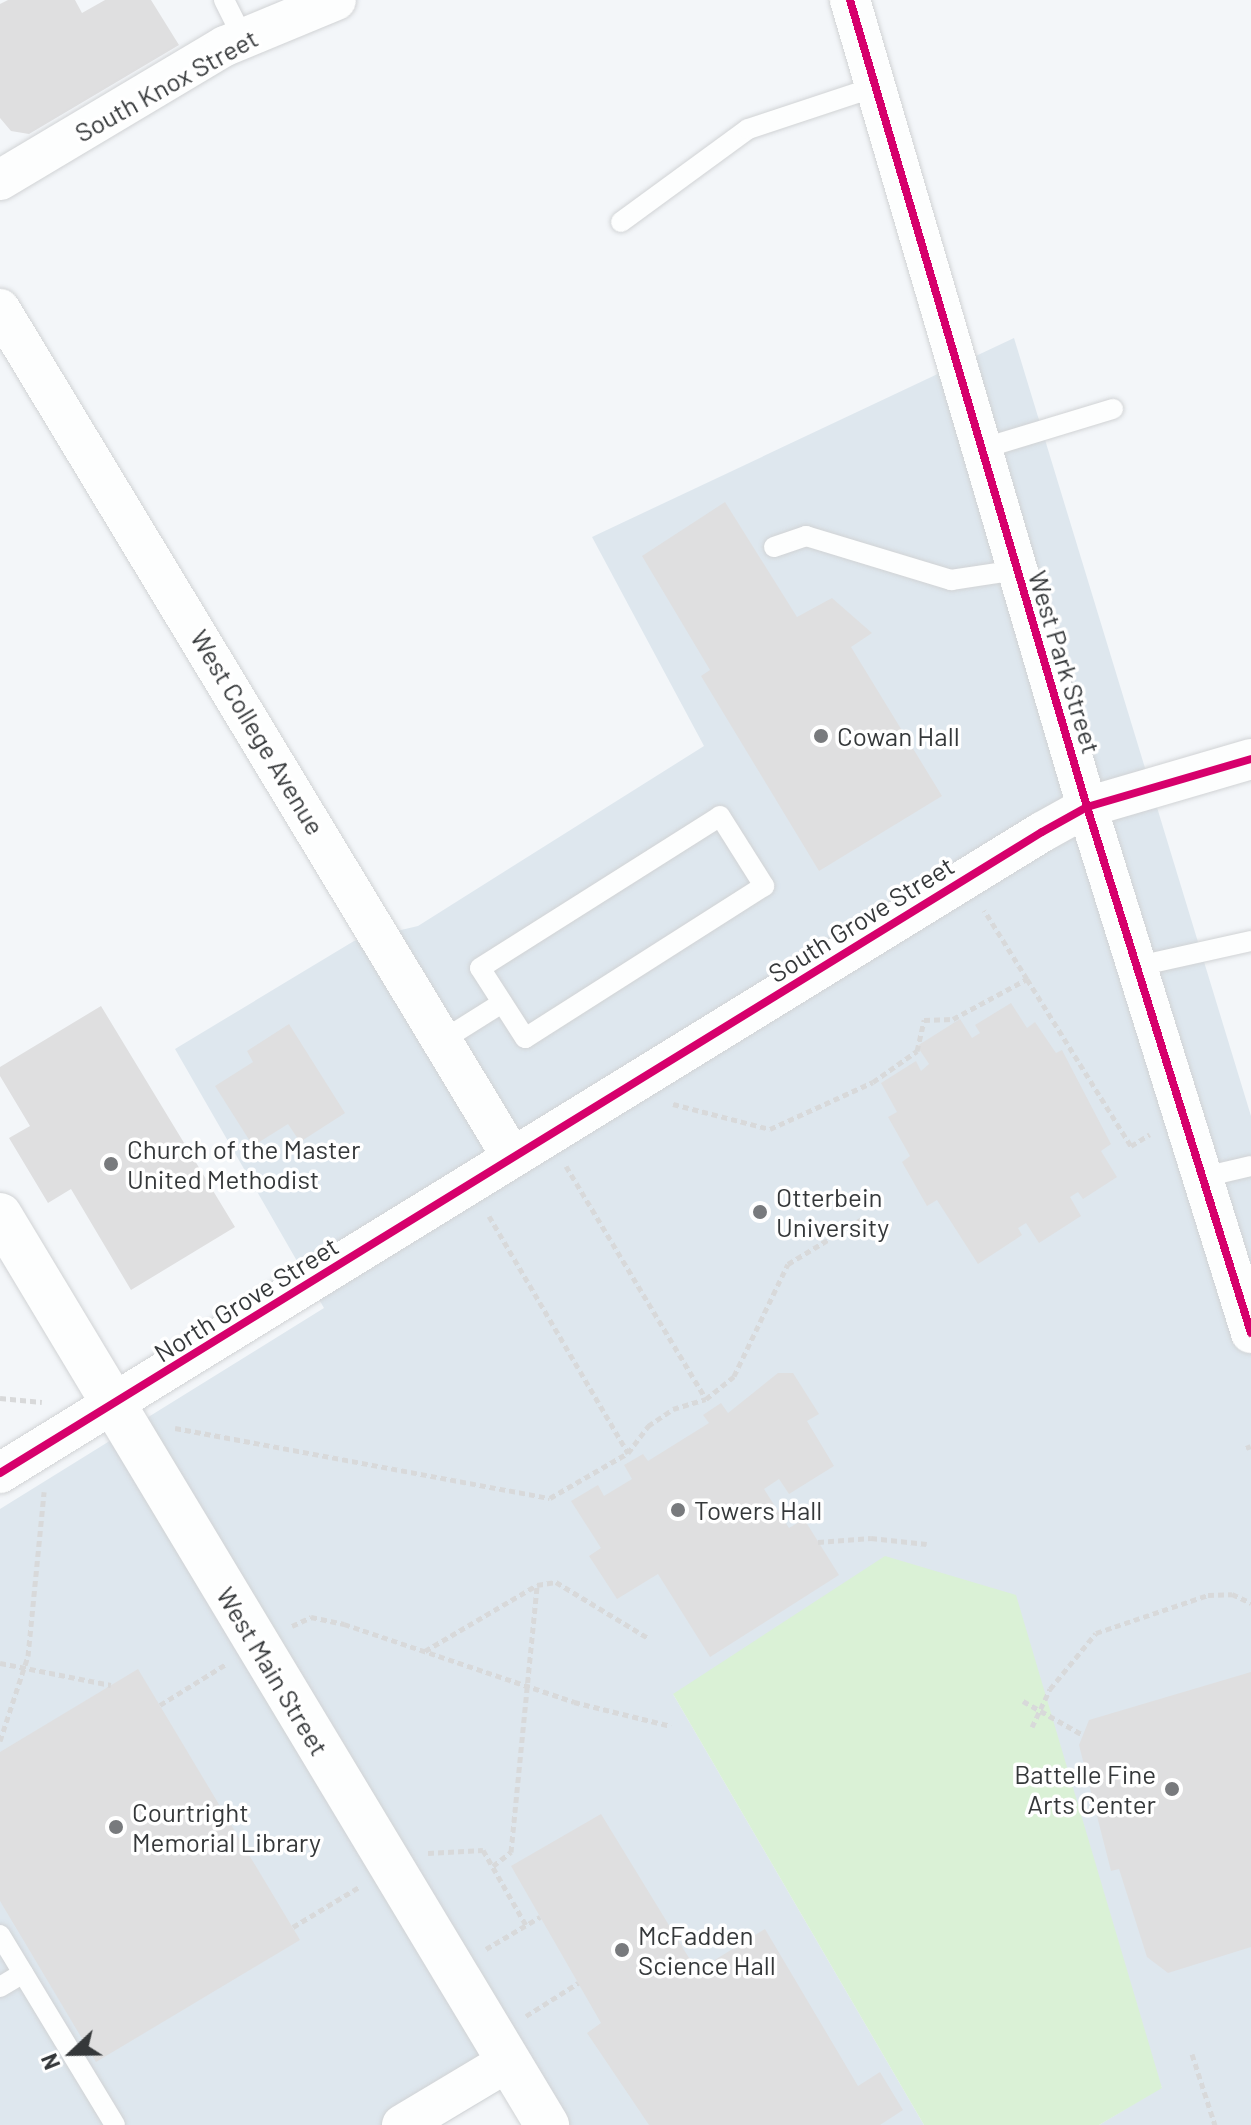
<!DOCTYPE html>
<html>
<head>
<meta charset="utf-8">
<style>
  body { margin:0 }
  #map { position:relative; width:1251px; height:2125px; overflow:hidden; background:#f3f6f9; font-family:Barlow,sans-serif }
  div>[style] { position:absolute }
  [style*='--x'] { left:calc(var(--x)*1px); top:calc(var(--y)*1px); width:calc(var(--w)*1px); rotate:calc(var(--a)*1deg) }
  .built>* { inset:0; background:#dee7ee }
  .green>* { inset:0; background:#daf1d6 }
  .building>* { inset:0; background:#dfdfe0 }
  .path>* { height:5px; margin-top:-2.5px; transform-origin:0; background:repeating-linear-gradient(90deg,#d8d9da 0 6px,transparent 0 10px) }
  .roads { filter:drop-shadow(0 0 2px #d1d3d5) drop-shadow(0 0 2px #d1d3d5) }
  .lane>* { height:20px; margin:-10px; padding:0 10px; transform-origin:10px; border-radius:10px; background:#fdfefe }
  .street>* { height:40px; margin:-20px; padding:0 20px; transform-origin:20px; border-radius:20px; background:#fdfefe }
  .secondary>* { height:44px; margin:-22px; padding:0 22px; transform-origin:22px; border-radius:22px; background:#fdfefe }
  .cycleway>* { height:8px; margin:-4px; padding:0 4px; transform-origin:4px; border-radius:4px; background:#d6006c }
  .dots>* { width:22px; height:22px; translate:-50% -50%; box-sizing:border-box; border:4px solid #fff; border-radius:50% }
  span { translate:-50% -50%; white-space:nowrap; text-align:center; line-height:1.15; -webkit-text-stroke:7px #fff; paint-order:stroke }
  .street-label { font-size:26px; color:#35383a }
  .poi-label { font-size:26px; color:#35383a }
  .left { translate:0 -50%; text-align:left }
  .right { translate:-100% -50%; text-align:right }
  .north { position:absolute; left:32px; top:2013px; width:80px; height:80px; -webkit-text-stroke:6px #fff; paint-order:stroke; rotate:248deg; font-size:22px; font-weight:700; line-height:32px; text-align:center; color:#35383a }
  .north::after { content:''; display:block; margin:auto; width:28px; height:36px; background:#35383a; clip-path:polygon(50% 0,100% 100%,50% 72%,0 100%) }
</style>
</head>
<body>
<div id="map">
  <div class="built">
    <i style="clip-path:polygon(1014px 338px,1251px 1116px,1251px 2125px,1099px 2125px,1162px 2087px,673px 1694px,924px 2125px,567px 2125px,534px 2070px,443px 2125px,0 2125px,0 1509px,324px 1308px,175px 1049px,354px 941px,418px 926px,704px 746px,592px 537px)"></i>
  </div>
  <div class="green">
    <i style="clip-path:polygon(885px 1556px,1016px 1595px,1162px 2088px,1099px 2125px,924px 2125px,673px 1694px)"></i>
  </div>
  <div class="building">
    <i style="clip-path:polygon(8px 0,75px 0,82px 13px,105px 0,151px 0,179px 45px,29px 134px,11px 131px,0 118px,0 4px)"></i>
    <i style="clip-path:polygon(725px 502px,797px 617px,832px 598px,872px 633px,851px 647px,942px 796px,819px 871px,701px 676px,710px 670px,642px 556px)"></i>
    <i style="clip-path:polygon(1011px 1003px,1027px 1028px,1035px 1022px,1056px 1053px,1062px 1050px,1111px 1144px,1101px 1151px,1117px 1177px,1083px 1199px,1078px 1192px,1070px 1197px,1081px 1216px,1039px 1243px,1026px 1223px,1018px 1228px,1022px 1235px,978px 1264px,937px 1200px,927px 1206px,902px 1162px,910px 1156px,888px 1117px,897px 1112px,881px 1083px,916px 1061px,921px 1071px,929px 1064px,917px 1046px,960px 1019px,972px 1038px,980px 1033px,975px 1025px)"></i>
    <i style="clip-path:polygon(101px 1006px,235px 1227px,131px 1290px,71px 1189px,48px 1203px,9px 1138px,30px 1126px,0 1076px,0 1067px)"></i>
    <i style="clip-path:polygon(289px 1024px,345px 1113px,300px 1142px,288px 1124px,253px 1146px,215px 1086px,253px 1062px,247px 1051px)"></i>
    <i style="clip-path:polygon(778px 1373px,793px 1373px,819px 1414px,807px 1421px,834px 1466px,789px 1494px,779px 1479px,764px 1489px,789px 1528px,804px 1519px,839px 1575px,710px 1657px,658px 1574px,617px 1599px,589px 1556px,601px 1548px,571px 1501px,598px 1485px,604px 1496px,632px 1479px,624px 1465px,643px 1454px,648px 1461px,709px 1423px,703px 1415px,721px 1403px,728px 1413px)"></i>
    <i style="clip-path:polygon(138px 1669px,300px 1940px,96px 2062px,0 1901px,0 1752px)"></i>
    <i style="clip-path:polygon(1251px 1672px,1251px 1947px,1168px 1973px,1147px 1957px,1119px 1869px,1111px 1871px,1079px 1745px,1089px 1720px)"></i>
    <i style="clip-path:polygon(601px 1814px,697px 1971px,765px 1929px,858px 2086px,880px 2072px,903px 2110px,880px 2125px,649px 2125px,587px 2033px,601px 2023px,511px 1866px)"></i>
  </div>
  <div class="path">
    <i style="--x:1027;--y:979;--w:197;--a:58.1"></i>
    <i style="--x:1131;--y:1146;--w:22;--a:-32"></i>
    <i style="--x:673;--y:1104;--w:100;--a:14.5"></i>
    <i style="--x:770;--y:1129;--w:113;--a:-24.5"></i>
    <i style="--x:873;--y:1082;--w:54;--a:-35.2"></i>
    <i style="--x:917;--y:1051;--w:32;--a:-77"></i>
    <i style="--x:924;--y:1020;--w:29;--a:-2"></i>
    <i style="--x:953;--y:1019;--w:84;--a:-28.4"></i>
    <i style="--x:1027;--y:979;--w:81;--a:-121.9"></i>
    <i style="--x:566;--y:1166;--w:272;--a:59"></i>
    <i style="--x:489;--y:1216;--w:275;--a:59.6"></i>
    <i style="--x:0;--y:1398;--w:42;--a:5.4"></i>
    <i style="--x:175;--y:1428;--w:381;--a:10.6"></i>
    <i style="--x:550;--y:1498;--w:90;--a:-30"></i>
    <i style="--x:628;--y:1453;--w:34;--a:-53"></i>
    <i style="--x:648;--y:1426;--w:30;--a:-34"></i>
    <i style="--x:673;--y:1409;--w:34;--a:-17"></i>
    <i style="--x:706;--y:1399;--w:36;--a:-39"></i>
    <i style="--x:734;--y:1376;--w:124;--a:-64.3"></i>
    <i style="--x:788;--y:1264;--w:87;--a:-31.3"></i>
    <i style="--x:1246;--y:1448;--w:5;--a:-22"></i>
    <i style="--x:818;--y:1542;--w:53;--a:-4.3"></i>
    <i style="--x:871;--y:1538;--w:56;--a:6.1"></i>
    <i style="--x:292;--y:1626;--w:21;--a:-25"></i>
    <i style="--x:311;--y:1617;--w:34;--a:12"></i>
    <i style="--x:344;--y:1624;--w:243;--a:18.7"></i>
    <i style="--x:574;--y:1702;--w:100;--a:13.9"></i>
    <i style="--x:425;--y:1651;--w:130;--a:-30.5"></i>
    <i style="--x:0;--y:1663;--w:113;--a:11.2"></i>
    <i style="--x:1023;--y:1701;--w:69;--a:29.5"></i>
    <i style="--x:160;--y:1705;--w:78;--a:-31.8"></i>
    <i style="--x:1032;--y:1727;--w:42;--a:-64.7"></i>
    <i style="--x:1050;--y:1689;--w:72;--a:-50.6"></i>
    <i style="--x:1096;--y:1633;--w:118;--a:-18.7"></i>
    <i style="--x:1208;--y:1595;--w:24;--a:-2"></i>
    <i style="--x:1232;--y:1594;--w:21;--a:25"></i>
    <i style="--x:0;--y:1741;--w:89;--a:-71.8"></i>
    <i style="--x:28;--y:1656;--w:165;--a:-84.4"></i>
    <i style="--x:428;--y:1853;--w:55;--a:-3.1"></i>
    <i style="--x:483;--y:1850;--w:86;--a:60.2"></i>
    <i style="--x:493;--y:1866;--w:23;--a:-38"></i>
    <i style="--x:511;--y:1852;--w:268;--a:-84.4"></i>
    <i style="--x:537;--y:1585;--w:19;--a:-9"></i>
    <i style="--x:556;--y:1582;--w:108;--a:31.3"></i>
    <i style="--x:293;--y:1927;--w:77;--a:-31.2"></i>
    <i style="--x:486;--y:1949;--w:63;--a:-30.7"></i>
    <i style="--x:526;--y:2016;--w:62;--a:-32.4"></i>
    <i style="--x:1192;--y:2054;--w:75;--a:72.1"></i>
  </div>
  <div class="roads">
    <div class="lane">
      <i style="--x:224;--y:0;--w:42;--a:63.4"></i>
      <i style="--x:621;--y:222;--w:157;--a:-36.2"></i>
      <i style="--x:748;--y:129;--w:134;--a:-18.3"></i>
      <i style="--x:981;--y:449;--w:138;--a:-16.9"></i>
      <i style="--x:774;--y:547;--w:34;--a:-19"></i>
      <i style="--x:806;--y:536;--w:152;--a:16.9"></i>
      <i style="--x:951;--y:580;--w:66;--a:-8.7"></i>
      <i style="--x:720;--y:816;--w:83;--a:57.8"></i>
      <i style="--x:764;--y:886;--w:283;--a:147.5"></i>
      <i style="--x:525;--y:1038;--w:83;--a:-122.7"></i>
      <i style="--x:480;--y:968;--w:284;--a:-32.3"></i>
      <i style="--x:1138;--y:966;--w:116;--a:-12.5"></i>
      <i style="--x:443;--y:1040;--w:70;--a:-32.1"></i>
      <i style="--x:1204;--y:1177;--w:48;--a:-13.2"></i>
      <i style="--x:0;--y:1935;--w:222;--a:58.8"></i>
      <i style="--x:0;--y:1987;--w:27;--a:-31"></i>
    </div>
    <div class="street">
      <i style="--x:850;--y:0;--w:841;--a:73.63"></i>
      <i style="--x:1087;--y:807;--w:551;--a:72.68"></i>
      <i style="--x:0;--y:180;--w:262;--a:-30.8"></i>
      <i style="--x:225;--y:46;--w:120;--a:-22.5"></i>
      <i style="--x:0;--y:309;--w:991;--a:58.88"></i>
      <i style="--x:0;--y:1473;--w:1223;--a:-31.6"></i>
      <i style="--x:1042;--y:832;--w:51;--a:-29.1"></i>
      <i style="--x:1087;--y:807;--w:171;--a:-16.3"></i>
      <i style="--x:402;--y:2125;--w:125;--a:-30.9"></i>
    </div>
    <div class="secondary">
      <i style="--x:0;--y:1215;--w:1062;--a:58.99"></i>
    </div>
  </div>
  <div class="cycleway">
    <i style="--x:850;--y:0;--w:841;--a:73.63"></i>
    <i style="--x:1087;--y:807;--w:551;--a:72.68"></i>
    <i style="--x:0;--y:1473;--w:1223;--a:-31.6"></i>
    <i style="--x:1042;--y:832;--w:51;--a:-29.1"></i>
    <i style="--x:1087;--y:807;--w:171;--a:-16.3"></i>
  </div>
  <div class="dots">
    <i style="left:821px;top:736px;background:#787a7d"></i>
    <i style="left:111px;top:1164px;background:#787a7d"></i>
    <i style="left:760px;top:1212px;background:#787a7d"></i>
    <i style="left:678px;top:1510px;background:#787a7d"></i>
    <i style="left:1172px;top:1789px;background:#787a7d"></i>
    <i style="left:116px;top:1827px;background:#787a7d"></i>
    <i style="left:622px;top:1950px;background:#787a7d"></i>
  </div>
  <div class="street-label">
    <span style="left:166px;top:85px;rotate:-29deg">South Knox Street</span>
    <span style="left:1065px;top:662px;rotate:73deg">West Park Street</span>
    <span style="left:258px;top:732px;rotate:59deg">West College Avenue</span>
    <span style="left:861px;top:919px;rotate:-32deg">South Grove Street</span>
    <span style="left:246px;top:1299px;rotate:-32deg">North Grove Street</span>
    <span style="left:273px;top:1671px;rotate:59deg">West Main Street</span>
  </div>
  <div class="poi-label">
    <span class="left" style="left:837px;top:736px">Cowan Hall</span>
    <span class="left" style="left:127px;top:1164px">Church of the Master<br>United Methodist</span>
    <span class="left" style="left:776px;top:1212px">Otterbein<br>University</span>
    <span class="left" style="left:694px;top:1510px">Towers Hall</span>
    <span class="right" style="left:1156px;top:1789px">Battelle Fine<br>Arts Center</span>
    <span class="left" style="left:132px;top:1827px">Courtright<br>Memorial Library</span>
    <span class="left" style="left:638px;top:1950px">McFadden<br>Science Hall</span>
  </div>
  <div class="north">N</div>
</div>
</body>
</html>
